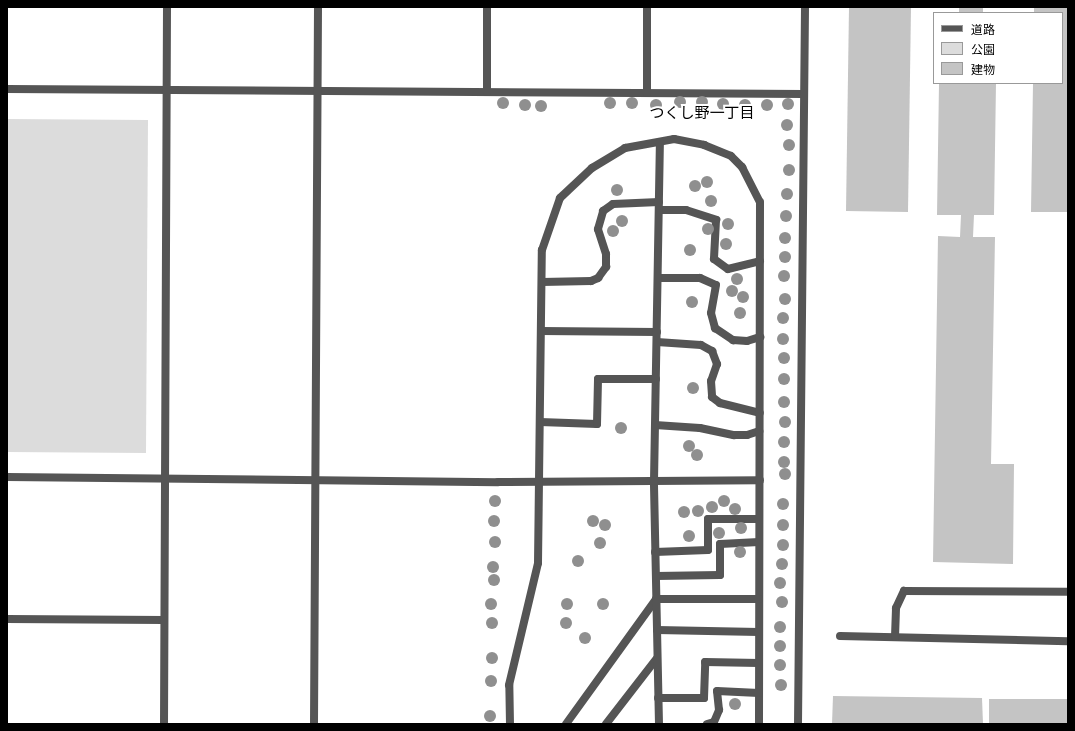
<!DOCTYPE html>
<html>
<head>
<meta charset="utf-8">
<style>
  body { margin:0 }
  #map { position:relative; width:1075px; height:731px; overflow:hidden; background:#fff; font-family:Rubik,"Noto Sans JP",sans-serif }
  div>[style] { position:absolute }
  [style*='--x'] { left:calc(var(--x)*1px); top:calc(var(--y)*1px); width:calc(var(--w)*1px); rotate:calc(var(--a)*1deg) }
  .green>* { inset:0; background:#dcdcdc }
  .building>* { inset:0; background:#c4c4c4 }
  .service>* { height:8px; margin:-4px; padding:0 4px; transform-origin:4px; border-radius:4px; background:#555 }
  .minor>* { height:8px; margin:-4px; padding:0 4px; transform-origin:4px; border-radius:4px; background:#555 }
  .tertiary>* { height:8px; margin:-4px; padding:0 4px; transform-origin:4px; border-radius:4px; background:#555 }
  .trees>* { width:12px; height:12px; margin:-6px; border-radius:50%; background:#8f8f8f }
  span { translate:-50% -50%; white-space:nowrap; text-align:center; line-height:1.15; -webkit-text-stroke:4px #fff; paint-order:stroke }
  .neighbourhood-label { font-size:15px; color:#000 }
  .frame { position:absolute; inset:0; border:8px solid #000; pointer-events:none }
  .legend { position:absolute; left:933px; top:12px; width:130px; height:72px; box-sizing:border-box; background:#fff; border:1px solid #999; margin:0; padding:5px 7px; list-style:none; font-size:12px; color:#000 }
  .legend li { display:flex; align-items:center; gap:8px; height:20px }
  .legend b { width:20px; border:1px solid #999 }
</style>
</head>
<body>
<div id="map">
  <div class="green">
    <i style="clip-path:polygon(7px 119px,148px 120px,146px 453px,7px 452px)"></i>
  </div>
  <div class="building">
    <i style="clip-path:polygon(849px 7px,911px 7px,908px 212px,846px 211px)"></i>
    <i style="clip-path:polygon(959px 7px,983px 7px,983px 13px,959px 13px)"></i>
    <i style="clip-path:polygon(1034px 7px,1068px 7px,1068px 212px,1031px 212px,1033px 83px,1062px 83px,1062px 13px,1034px 13px)"></i>
    <i style="clip-path:polygon(939px 83px,996px 83px,994px 215px,974px 215px,973px 237px,995px 237px,991px 464px,1014px 464px,1013px 564px,933px 562px,938px 236px,960px 237px,961px 215px,937px 215px)"></i>
    <i style="clip-path:polygon(833px 696px,982px 698px,983px 724px,832px 724px)"></i>
    <i style="clip-path:polygon(989px 699px,1068px 699px,1068px 724px,989px 724px)"></i>
  </div>
  <div class="service">
    <i style="--x:659;--y:210;--w:27;--a:0"></i>
    <i style="--x:686;--y:210;--w:32;--a:18"></i>
    <i style="--x:716;--y:220;--w:39;--a:93"></i>
    <i style="--x:714;--y:259;--w:17;--a:36"></i>
    <i style="--x:728;--y:269;--w:33;--a:-14"></i>
    <i style="--x:658;--y:278;--w:42;--a:0"></i>
    <i style="--x:700;--y:278;--w:17;--a:24"></i>
    <i style="--x:716;--y:285;--w:28;--a:100"></i>
    <i style="--x:711;--y:313;--w:16;--a:75"></i>
    <i style="--x:715;--y:328;--w:22;--a:34"></i>
    <i style="--x:733;--y:340;--w:14;--a:4"></i>
    <i style="--x:747;--y:341;--w:14;--a:-17"></i>
    <i style="--x:542;--y:282;--w:49;--a:-1.2"></i>
    <i style="--x:591;--y:281;--w:8;--a:-23"></i>
    <i style="--x:598;--y:278;--w:14;--a:-54"></i>
    <i style="--x:606;--y:267;--w:13;--a:-90"></i>
    <i style="--x:606;--y:254;--w:26;--a:-108"></i>
    <i style="--x:598;--y:229;--w:19;--a:-74"></i>
    <i style="--x:603;--y:211;--w:12;--a:-35"></i>
    <i style="--x:613;--y:204;--w:46;--a:-2.5"></i>
    <i style="--x:541;--y:331;--w:116;--a:0.5"></i>
    <i style="--x:657;--y:342;--w:44;--a:3.9"></i>
    <i style="--x:701;--y:345;--w:13;--a:29"></i>
    <i style="--x:712;--y:351;--w:14;--a:69"></i>
    <i style="--x:717;--y:364;--w:18;--a:109"></i>
    <i style="--x:711;--y:381;--w:16;--a:86"></i>
    <i style="--x:712;--y:397;--w:10;--a:37"></i>
    <i style="--x:720;--y:403;--w:41;--a:14"></i>
    <i style="--x:540;--y:422;--w:57;--a:2"></i>
    <i style="--x:597;--y:424;--w:45;--a:-88.7"></i>
    <i style="--x:598;--y:379;--w:58;--a:0"></i>
    <i style="--x:655;--y:425;--w:45;--a:3.8"></i>
    <i style="--x:700;--y:428;--w:35;--a:12"></i>
    <i style="--x:734;--y:435;--w:13;--a:0"></i>
    <i style="--x:747;--y:435;--w:13;--a:-18"></i>
    <i style="--x:498;--y:482;--w:262;--a:-0.4"></i>
    <i style="--x:655;--y:552;--w:53;--a:-2.2"></i>
    <i style="--x:708;--y:550;--w:31;--a:-90"></i>
    <i style="--x:708;--y:519;--w:51;--a:0"></i>
    <i style="--x:656;--y:576;--w:64;--a:-0.9"></i>
    <i style="--x:720;--y:575;--w:31;--a:-90"></i>
    <i style="--x:720;--y:544;--w:39;--a:-3"></i>
    <i style="--x:657;--y:630;--w:102;--a:1.1"></i>
    <i style="--x:840;--y:636;--w:228;--a:1.3"></i>
    <i style="--x:895;--y:637;--w:29;--a:-88"></i>
    <i style="--x:896;--y:608;--w:19;--a:-65"></i>
    <i style="--x:904;--y:591;--w:164;--a:0.3"></i>
    <i style="--x:658;--y:698;--w:46;--a:0"></i>
    <i style="--x:704;--y:698;--w:36;--a:-88"></i>
    <i style="--x:705;--y:662;--w:54;--a:1.1"></i>
    <i style="--x:510;--y:724;--w:39;--a:-91"></i>
    <i style="--x:509;--y:685;--w:125;--a:-76.6"></i>
    <i style="--x:538;--y:563;--w:313;--a:-89.3"></i>
    <i style="--x:542;--y:250;--w:55;--a:-70.9"></i>
    <i style="--x:560;--y:198;--w:44;--a:-43.2"></i>
    <i style="--x:592;--y:168;--w:39;--a:-31"></i>
    <i style="--x:625;--y:148;--w:50;--a:-10.4"></i>
    <i style="--x:674;--y:139;--w:31;--a:11"></i>
    <i style="--x:704;--y:145;--w:29;--a:22"></i>
    <i style="--x:731;--y:156;--w:16;--a:45"></i>
    <i style="--x:742;--y:167;--w:39;--a:63"></i>
    <i style="--x:760;--y:202;--w:522;--a:90.11"></i>
    <i style="--x:566;--y:724;--w:154;--a:-54.2"></i>
    <i style="--x:656;--y:599;--w:103;--a:0"></i>
    <i style="--x:606;--y:724;--w:83;--a:-52.3"></i>
    <i style="--x:659;--y:724;--w:243;--a:-91.2"></i>
    <i style="--x:654;--y:481;--w:339;--a:-89"></i>
    <i style="--x:707;--y:724;--w:7;--a:-16"></i>
    <i style="--x:714;--y:722;--w:13;--a:-67"></i>
    <i style="--x:719;--y:710;--w:19;--a:-96"></i>
    <i style="--x:717;--y:691;--w:42;--a:2.7"></i>
  </div>
  <div class="minor">
    <i style="--x:7;--y:89;--w:797;--a:0.36"></i>
    <i style="--x:487;--y:92;--w:85;--a:-90"></i>
    <i style="--x:647;--y:93;--w:86;--a:-90"></i>
    <i style="--x:7;--y:477;--w:491;--a:0.6"></i>
    <i style="--x:7;--y:619;--w:157;--a:0.4"></i>
    <i style="--x:164;--y:724;--w:717;--a:-89.76"></i>
    <i style="--x:798;--y:724;--w:717;--a:-89.44"></i>
  </div>
  <div class="tertiary">
    <i style="--x:314;--y:724;--w:717;--a:-89.68"></i>
  </div>
  <div class="trees">
    <i style="left:680px;top:102px"></i>
    <i style="left:702px;top:102px"></i>
    <i style="left:503px;top:103px"></i>
    <i style="left:610px;top:103px"></i>
    <i style="left:632px;top:103px"></i>
    <i style="left:723px;top:104px"></i>
    <i style="left:788px;top:104px"></i>
    <i style="left:525px;top:105px"></i>
    <i style="left:656px;top:105px"></i>
    <i style="left:745px;top:105px"></i>
    <i style="left:767px;top:105px"></i>
    <i style="left:541px;top:106px"></i>
    <i style="left:787px;top:125px"></i>
    <i style="left:789px;top:145px"></i>
    <i style="left:789px;top:170px"></i>
    <i style="left:707px;top:182px"></i>
    <i style="left:695px;top:186px"></i>
    <i style="left:617px;top:190px"></i>
    <i style="left:787px;top:194px"></i>
    <i style="left:711px;top:201px"></i>
    <i style="left:786px;top:216px"></i>
    <i style="left:622px;top:221px"></i>
    <i style="left:728px;top:224px"></i>
    <i style="left:708px;top:229px"></i>
    <i style="left:613px;top:231px"></i>
    <i style="left:785px;top:238px"></i>
    <i style="left:726px;top:244px"></i>
    <i style="left:690px;top:250px"></i>
    <i style="left:785px;top:257px"></i>
    <i style="left:784px;top:276px"></i>
    <i style="left:737px;top:279px"></i>
    <i style="left:732px;top:291px"></i>
    <i style="left:743px;top:297px"></i>
    <i style="left:785px;top:299px"></i>
    <i style="left:692px;top:302px"></i>
    <i style="left:740px;top:313px"></i>
    <i style="left:783px;top:318px"></i>
    <i style="left:783px;top:339px"></i>
    <i style="left:784px;top:358px"></i>
    <i style="left:784px;top:379px"></i>
    <i style="left:693px;top:388px"></i>
    <i style="left:784px;top:402px"></i>
    <i style="left:785px;top:422px"></i>
    <i style="left:621px;top:428px"></i>
    <i style="left:784px;top:442px"></i>
    <i style="left:689px;top:446px"></i>
    <i style="left:697px;top:455px"></i>
    <i style="left:784px;top:462px"></i>
    <i style="left:785px;top:474px"></i>
    <i style="left:495px;top:501px"></i>
    <i style="left:724px;top:501px"></i>
    <i style="left:783px;top:504px"></i>
    <i style="left:712px;top:507px"></i>
    <i style="left:735px;top:509px"></i>
    <i style="left:698px;top:511px"></i>
    <i style="left:684px;top:512px"></i>
    <i style="left:494px;top:521px"></i>
    <i style="left:593px;top:521px"></i>
    <i style="left:605px;top:525px"></i>
    <i style="left:783px;top:525px"></i>
    <i style="left:741px;top:528px"></i>
    <i style="left:719px;top:533px"></i>
    <i style="left:689px;top:536px"></i>
    <i style="left:495px;top:542px"></i>
    <i style="left:600px;top:543px"></i>
    <i style="left:783px;top:545px"></i>
    <i style="left:740px;top:552px"></i>
    <i style="left:578px;top:561px"></i>
    <i style="left:782px;top:564px"></i>
    <i style="left:493px;top:567px"></i>
    <i style="left:494px;top:580px"></i>
    <i style="left:780px;top:583px"></i>
    <i style="left:782px;top:602px"></i>
    <i style="left:491px;top:604px"></i>
    <i style="left:567px;top:604px"></i>
    <i style="left:603px;top:604px"></i>
    <i style="left:492px;top:623px"></i>
    <i style="left:566px;top:623px"></i>
    <i style="left:780px;top:627px"></i>
    <i style="left:585px;top:638px"></i>
    <i style="left:780px;top:646px"></i>
    <i style="left:492px;top:658px"></i>
    <i style="left:780px;top:665px"></i>
    <i style="left:491px;top:681px"></i>
    <i style="left:781px;top:685px"></i>
    <i style="left:735px;top:704px"></i>
    <i style="left:490px;top:716px"></i>
  </div>
  <div class="neighbourhood-label">
    <span style="left:702px;top:114px">つくし野一丁目</span>
  </div>
  <div class="frame"></div>
  <ul class="legend">
  <li><b style="height:5px;background:#555"></b>道路</li>
  <li><b style="height:11px;background:#dcdcdc"></b>公園</li>
  <li><b style="height:11px;background:#c4c4c4"></b>建物</li>
  </ul>
</div>
</body>
</html>
